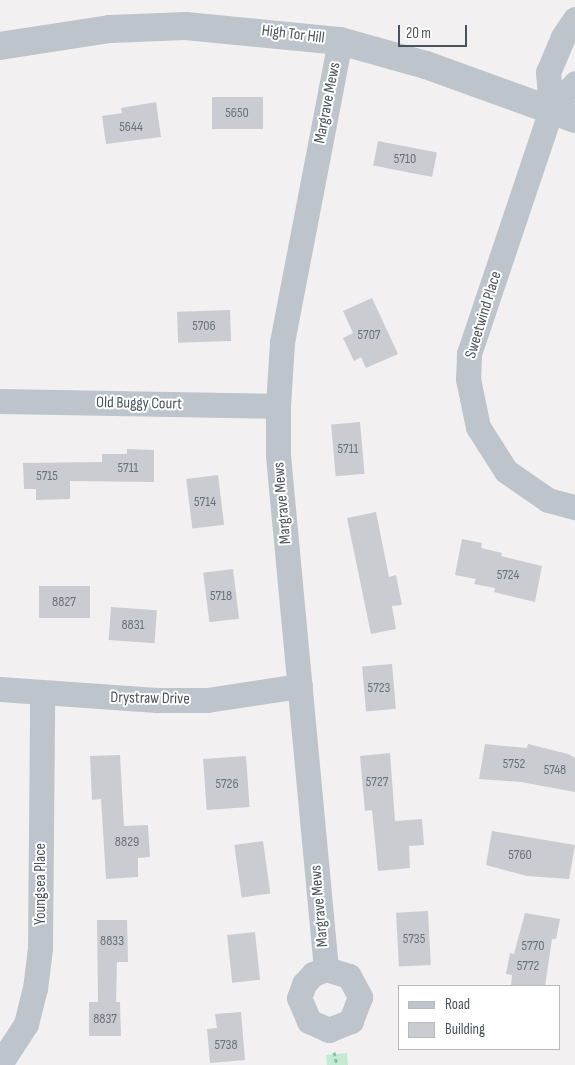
<!DOCTYPE html>
<html>
<head>
<meta charset="utf-8">
<style>
  body { margin:0 }
  #map { position:relative; width:575px; height:1065px; overflow:hidden; background:#f2f0f0; font-family:"Sofia Sans Condensed",sans-serif }
  div>[style] { position:absolute }
  .green>* { inset:0; background:#c4ead3 }
  .building>* { inset:0; background:#cbccd2; transform-origin:0 0 }
  .path>* { height:3px; margin-top:-1.5px; transform-origin:0; background:repeating-linear-gradient(90deg,#80c5a2 0 4px,transparent 0 6.5px) }
  .minor>* { height:25px; margin:-12.5px; padding:0 12.5px; transform-origin:12.5px; border-radius:12.5px; background:#bdc4cb }
  .tertiary>* { height:28px; margin:-14px; padding:0 14px; transform-origin:14px; border-radius:14px; background:#bdc4cb }
  span { translate:-50% -50%; white-space:nowrap; text-align:center; line-height:1.15; -webkit-text-stroke:4px #fff; paint-order:stroke }
  .number-label { font-size:14px; color:#6a7179 }
  .number-label span { -webkit-text-stroke-width:0 }
  .street-label { font-size:16px; color:#4a535b }
  .legend { position:absolute; left:398px; top:985px; width:162px; height:65px; box-sizing:border-box; background:#fff; border:1px solid #b7babd; margin:0; padding:6px 9px; list-style:none; font-size:15px; color:#4a535b }
  .legend li { display:flex; align-items:center; gap:10px; height:25px }
  .legend b { width:25px; border:1px solid #b7babd }
  .scale { position:absolute; left:398px; top:25px; width:69px; height:22px; box-sizing:border-box; border:2px solid #4a535b; border-top:0; padding-left:6px; font-size:15px; line-height:18px; white-space:nowrap; color:#4a535b; -webkit-text-stroke:4px #fff; paint-order:stroke }
</style>
</head>
<body>
<div id="map">
  <div class="green">
    <div style="clip-path:polygon(347px 1053px,348px 1065px,327px 1065px,326px 1055px)"></div>
  </div>
  <div class="building">
    <div style="left:263px;top:97px;width:32px;height:51px;rotate:90deg"></div>
    <div style="clip-path:polygon(156px 102px,161px 137px,106px 144px,102px 116px,122px 113px,121px 108px)"></div>
    <div style="left:378px;top:141px;width:60px;height:25px;rotate:11deg"></div>
    <div style="clip-path:polygon(372px 298px,398px 354px,366px 368px,361px 357px,354px 361px,343px 338px,353px 333px,343px 311px)"></div>
    <div style="left:230px;top:310px;width:31px;height:53px;rotate:88deg"></div>
    <div style="left:360px;top:422px;width:52px;height:29px;rotate:85deg"></div>
    <div style="clip-path:polygon(127px 449px,154px 450px,154px 482px,70px 481px,70px 499px,36px 500px,36px 489px,24px 489px,23px 463px,102px 462px,102px 454px,127px 454px)"></div>
    <div style="left:218px;top:475px;width:50px;height:32px;rotate:83deg"></div>
    <div style="clip-path:polygon(376px 512px,389px 577px,396px 575px,402px 605px,392px 606px,396px 629px,371px 634px,347px 518px)"></div>
    <div style="clip-path:polygon(462px 539px,482px 543px,481px 548px,502px 553px,501px 556px,542px 566px,535px 602px,494px 592px,495px 588px,474px 584px,476px 579px,455px 575px)"></div>
    <div style="left:233px;top:569px;width:50px;height:30px;rotate:83deg"></div>
    <div style="left:39px;top:586px;width:51px;height:32px"></div>
    <div style="left:111px;top:607px;width:46px;height:33px;rotate:4deg"></div>
    <div style="left:392px;top:664px;width:45px;height:30px;rotate:85deg"></div>
    <div style="clip-path:polygon(485px 744px,527px 748px,528px 744px,568px 754px,575px 758px,575px 792px,521px 782px,479px 779px)"></div>
    <div style="clip-path:polygon(390px 753px,395px 821px,422px 819px,424px 845px,409px 846px,410px 868px,378px 871px,372px 810px,365px 811px,360px 756px)"></div>
    <div style="clip-path:polygon(120px 755px,124px 826px,148px 825px,150px 857px,138px 858px,138px 877px,106px 879px,101px 799px,92px 800px,90px 756px)"></div>
    <div style="left:246px;top:756px;width:51px;height:43px;rotate:86deg"></div>
    <div style="clip-path:polygon(492px 831px,575px 845px,569px 879px,527px 876px,486px 865px)"></div>
    <div style="left:263px;top:841px;width:53px;height:29px;rotate:82deg"></div>
    <div style="left:428px;top:911px;width:54px;height:32px;rotate:87deg"></div>
    <div style="clip-path:polygon(525px 913px,560px 919px,556px 939px,552px 939px,545px 986px,511px 986px,512px 975px,506px 974px,510px 953px,514px 954px)"></div>
    <div style="clip-path:polygon(97px 920px,127px 920px,128px 962px,117px 962px,116px 1002px,120px 1002px,121px 1036px,89px 1036px,89px 1002px,98px 1002px)"></div>
    <div style="left:255px;top:932px;width:48px;height:28px;rotate:84deg"></div>
    <div style="clip-path:polygon(241px 1012px,245px 1060px,210px 1063px,207px 1029px,217px 1028px,215px 1014px)"></div>
  </div>
  <div class="path">
    <div style="left:334px;top:1052px;width:13px;rotate:77deg"></div>
  </div>
  <div class="minor">
    <div style="left:575px;top:19px;width:22px;rotate:124deg"></div>
    <div style="left:563px;top:37px;width:38px;rotate:113deg"></div>
    <div style="left:548px;top:72px;width:38px;rotate:85deg"></div>
    <div style="left:551px;top:110px;width:257px;rotate:108.6deg"></div>
    <div style="left:469px;top:354px;width:25px;rotate:92deg"></div>
    <div style="left:468px;top:379px;width:49px;rotate:78.2deg"></div>
    <div style="left:478px;top:427px;width:52px;rotate:57.5deg"></div>
    <div style="left:506px;top:471px;width:51px;rotate:34.6deg"></div>
    <div style="left:548px;top:500px;width:28px;rotate:15deg"></div>
    <div style="left:551px;top:110px;width:36px;rotate:-48deg"></div>
    <div style="left:0;top:401px;width:278px;rotate:1deg"></div>
    <div style="left:0;top:689px;width:157px;rotate:4deg"></div>
    <div style="left:157px;top:700px;width:50px"></div>
    <div style="left:207px;top:700px;width:94px;rotate:-8.6deg"></div>
    <div style="left:326px;top:969px;width:24px;rotate:17deg"></div>
    <div style="left:349px;top:976px;width:24px;rotate:62deg"></div>
    <div style="left:360px;top:997px;width:26px;rotate:111deg"></div>
    <div style="left:351px;top:1021px;width:24px;rotate:158deg"></div>
    <div style="left:329px;top:1030px;width:22px;rotate:-156deg"></div>
    <div style="left:309px;top:1021px;width:25px;rotate:-113deg"></div>
    <div style="left:299px;top:998px;width:15px;rotate:-70deg"></div>
    <div style="left:304px;top:984px;width:13px;rotate:-48deg"></div>
    <div style="left:313px;top:974px;width:14px;rotate:-21deg"></div>
    <div style="left:326px;top:969px;width:516px;rotate:-95.34deg"></div>
    <div style="left:278px;top:455px;width:49px;rotate:-90deg"></div>
    <div style="left:278px;top:406px;width:64px;rotate:-86.4deg"></div>
    <div style="left:282px;top:342px;width:307px;rotate:-79.1deg"></div>
    <div style="left:0;top:1064px;width:48px;rotate:-57deg"></div>
    <div style="left:26px;top:1024px;width:36px;rotate:-76deg"></div>
    <div style="left:35px;top:989px;width:41px;rotate:-83deg"></div>
    <div style="left:40px;top:948px;width:254px;rotate:-89.5deg"></div>
  </div>
  <div class="tertiary">
    <div style="left:0;top:46px;width:111px;rotate:-8.8deg"></div>
    <div style="left:110px;top:29px;width:76px;rotate:-2.3deg"></div>
    <div style="left:186px;top:26px;width:155px;rotate:5.6deg"></div>
    <div style="left:340px;top:41px;width:89px;rotate:15.6deg"></div>
    <div style="left:426px;top:65px;width:158px;rotate:19.9deg"></div>
  </div>
  <div class="number-label">
    <span style="left:237px;top:113px">5650</span>
    <span style="left:131px;top:127px">5644</span>
    <span style="left:405px;top:159px">5710</span>
    <span style="left:204px;top:326px">5706</span>
    <span style="left:369px;top:335px">5707</span>
    <span style="left:348px;top:449px">5711</span>
    <span style="left:128px;top:468px">5711</span>
    <span style="left:47px;top:476px">5715</span>
    <span style="left:205px;top:502px">5714</span>
    <span style="left:508px;top:575px">5724</span>
    <span style="left:221px;top:596px">5718</span>
    <span style="left:64px;top:602px">8827</span>
    <span style="left:133px;top:625px">8831</span>
    <span style="left:379px;top:688px">5723</span>
    <span style="left:514px;top:764px">5752</span>
    <span style="left:555px;top:770px">5748</span>
    <span style="left:377px;top:782px">5727</span>
    <span style="left:227px;top:784px">5726</span>
    <span style="left:127px;top:842px">8829</span>
    <span style="left:520px;top:855px">5760</span>
    <span style="left:414px;top:939px">5735</span>
    <span style="left:112px;top:941px">8833</span>
    <span style="left:533px;top:946px">5770</span>
    <span style="left:528px;top:966px">5772</span>
    <span style="left:105px;top:1019px">8837</span>
    <span style="left:226px;top:1045px">5738</span>
  </div>
  <div class="street-label">
    <span style="left:293px;top:35px;rotate:7deg">High Tor Hill</span>
    <span style="left:328px;top:103px;rotate:-79deg">Margrave Mews</span>
    <span style="left:484px;top:315px;rotate:-73deg">Sweetwind Place</span>
    <span style="left:139px;top:404px;rotate:1deg">Old Buggy Court</span>
    <span style="left:283px;top:503px;rotate:-95deg">Margrave Mews</span>
    <span style="left:150px;top:699px;rotate:1deg">Drystraw Drive</span>
    <span style="left:41px;top:884px;rotate:-90deg">Youngsea Place</span>
    <span style="left:320px;top:906px;rotate:-95deg">Margrave Mews</span>
  </div>
  <ul class="legend">
  <li><b style="height:6px;background:#bdc4cb"></b>Road</li>
  <li><b style="height:14px;background:#cbccd2"></b>Building</li>
  </ul>
  <div class="scale">20 m</div>
</div>
</body>
</html>
